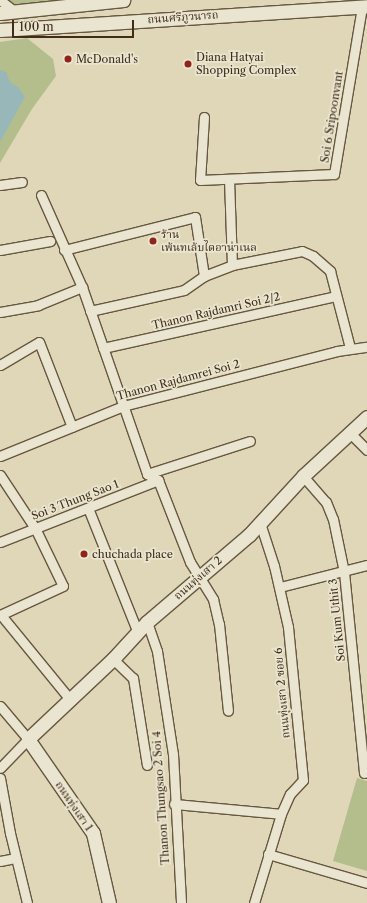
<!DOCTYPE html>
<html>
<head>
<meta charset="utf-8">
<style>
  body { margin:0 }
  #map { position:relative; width:367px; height:903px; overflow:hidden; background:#dfd7b7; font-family:"Libre Caslon Text","Noto Serif Thai",serif }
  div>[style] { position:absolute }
  .green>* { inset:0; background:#b4be8d }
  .water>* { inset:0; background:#97b7b8 }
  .roads { filter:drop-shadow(1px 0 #685740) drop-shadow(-1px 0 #685740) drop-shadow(0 1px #685740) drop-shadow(0 -1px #685740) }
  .street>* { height:9px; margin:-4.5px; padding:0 4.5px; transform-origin:4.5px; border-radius:4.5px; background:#eae5d0 }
  .secondary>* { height:13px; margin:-6.5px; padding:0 6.5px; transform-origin:6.5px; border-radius:6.5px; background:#eae5d0 }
  .dots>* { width:11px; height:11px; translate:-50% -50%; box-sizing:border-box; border:2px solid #eae5d0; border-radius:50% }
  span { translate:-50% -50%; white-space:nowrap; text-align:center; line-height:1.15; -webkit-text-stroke:3.5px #eae5d0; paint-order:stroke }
  .street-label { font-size:11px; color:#402c18 }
  .poi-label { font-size:11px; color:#402c18 }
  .left { translate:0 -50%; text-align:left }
  .scale { position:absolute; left:12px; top:20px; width:122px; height:18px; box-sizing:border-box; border:2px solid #402c18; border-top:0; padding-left:5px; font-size:12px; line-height:14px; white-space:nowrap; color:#402c18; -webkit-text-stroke:3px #eae5d0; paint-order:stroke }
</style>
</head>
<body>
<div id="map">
  <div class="green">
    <div style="clip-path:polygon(4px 0,52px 0,53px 4px,13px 10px)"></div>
    <div style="clip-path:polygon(27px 38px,53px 59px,56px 76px,32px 109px,0 163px,0 42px)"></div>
    <div style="clip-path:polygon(357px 778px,367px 781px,367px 871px,333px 861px)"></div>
  </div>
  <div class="water">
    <div style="clip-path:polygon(0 70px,6px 72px,10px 82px,19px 88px,25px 97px,0 142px)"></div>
  </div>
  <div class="roads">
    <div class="street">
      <div style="left:0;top:0;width:16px;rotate:38deg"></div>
      <div style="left:204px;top:117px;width:63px;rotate:93.6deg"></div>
      <div style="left:200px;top:180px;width:134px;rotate:-2.6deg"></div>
      <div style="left:334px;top:174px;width:170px;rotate:-80.5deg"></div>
      <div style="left:229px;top:179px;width:86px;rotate:88deg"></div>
      <div style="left:0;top:185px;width:22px;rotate:-8deg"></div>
      <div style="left:41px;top:195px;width:101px;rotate:66deg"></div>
      <div style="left:82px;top:287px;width:198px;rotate:70.8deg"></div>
      <div style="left:147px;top:474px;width:13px;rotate:29deg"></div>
      <div style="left:158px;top:480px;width:88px;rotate:68.7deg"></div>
      <div style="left:190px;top:562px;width:44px;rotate:58.1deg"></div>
      <div style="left:213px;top:599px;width:26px;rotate:77deg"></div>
      <div style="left:219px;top:624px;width:87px;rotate:84.1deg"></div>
      <div style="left:0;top:250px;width:51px;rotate:-10.2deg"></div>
      <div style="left:64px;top:250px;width:135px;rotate:-14.1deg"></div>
      <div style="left:195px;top:217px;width:60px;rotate:81.3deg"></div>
      <div style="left:90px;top:311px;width:96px;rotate:-12.6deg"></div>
      <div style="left:184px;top:290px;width:24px;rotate:-35deg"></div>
      <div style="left:204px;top:276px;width:30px;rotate:-21deg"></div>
      <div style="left:232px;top:265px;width:71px;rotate:-11.3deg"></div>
      <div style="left:302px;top:251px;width:12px;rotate:24deg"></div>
      <div style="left:313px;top:256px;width:23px;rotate:41deg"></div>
      <div style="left:330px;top:271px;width:80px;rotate:75.4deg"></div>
      <div style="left:0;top:312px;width:39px;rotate:-10deg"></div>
      <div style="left:38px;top:305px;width:48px;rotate:-22.2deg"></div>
      <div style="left:103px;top:348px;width:238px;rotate:-12.6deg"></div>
      <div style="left:0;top:365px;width:45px;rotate:-30.5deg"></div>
      <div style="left:39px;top:342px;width:91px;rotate:68.8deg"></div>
      <div style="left:350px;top:433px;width:24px;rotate:45deg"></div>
      <div style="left:0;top:456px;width:133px;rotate:-22.1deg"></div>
      <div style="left:123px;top:406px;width:221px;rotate:-14.4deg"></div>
      <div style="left:337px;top:351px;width:30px;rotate:-8deg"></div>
      <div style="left:147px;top:474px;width:108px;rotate:-17.8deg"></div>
      <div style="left:0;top:475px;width:64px;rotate:56.6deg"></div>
      <div style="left:35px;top:528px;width:64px;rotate:64.2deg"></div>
      <div style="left:63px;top:586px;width:69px;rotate:155.3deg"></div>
      <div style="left:303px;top:476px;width:35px;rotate:49deg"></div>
      <div style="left:326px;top:502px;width:18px;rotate:68deg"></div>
      <div style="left:333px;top:519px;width:54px;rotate:78.3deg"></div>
      <div style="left:344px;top:572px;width:202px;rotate:84.3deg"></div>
      <div style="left:88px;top:508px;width:135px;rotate:68.2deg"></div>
      <div style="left:0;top:542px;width:170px;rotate:-21.4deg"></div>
      <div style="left:280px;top:587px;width:90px;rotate:-14.2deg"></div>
      <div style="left:1px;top:615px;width:107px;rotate:50.7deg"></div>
      <div style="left:147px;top:622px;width:31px;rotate:71deg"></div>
      <div style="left:157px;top:651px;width:104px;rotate:81.2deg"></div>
      <div style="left:173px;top:754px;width:149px;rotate:86.9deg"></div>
      <div style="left:113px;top:659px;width:28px;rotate:44deg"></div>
      <div style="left:133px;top:678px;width:88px;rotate:80.9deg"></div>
      <div style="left:0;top:706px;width:43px;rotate:49.7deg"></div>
      <div style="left:28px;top:739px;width:40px;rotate:134deg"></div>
      <div style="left:0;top:778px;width:56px;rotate:79.7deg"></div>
      <div style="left:10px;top:833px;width:72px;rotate:76.3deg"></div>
      <div style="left:174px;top:804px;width:107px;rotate:5.3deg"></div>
      <div style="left:268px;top:854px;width:103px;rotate:16.3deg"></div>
      <div style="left:0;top:861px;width:15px;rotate:-11deg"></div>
      <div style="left:254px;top:903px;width:93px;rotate:-73.1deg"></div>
      <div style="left:281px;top:814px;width:22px;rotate:-66deg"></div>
      <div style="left:290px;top:794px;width:19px;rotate:-47deg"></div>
      <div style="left:303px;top:780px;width:154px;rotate:-95.6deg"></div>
      <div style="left:288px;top:627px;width:63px;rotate:-102.9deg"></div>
      <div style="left:274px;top:566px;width:45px;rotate:-108deg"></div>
    </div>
    <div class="secondary">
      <div style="left:0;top:13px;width:124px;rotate:-6deg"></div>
      <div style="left:0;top:30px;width:368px;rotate:-3.7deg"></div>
      <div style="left:109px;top:903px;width:72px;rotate:-102.9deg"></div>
      <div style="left:93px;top:833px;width:114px;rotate:-124.7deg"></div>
      <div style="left:28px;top:739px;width:117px;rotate:-43.3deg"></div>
      <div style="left:113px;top:659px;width:50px;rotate:-47.4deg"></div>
      <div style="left:147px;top:622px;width:134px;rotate:-40.5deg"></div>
      <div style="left:249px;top:535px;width:80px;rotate:-47.5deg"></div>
      <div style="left:303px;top:476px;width:87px;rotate:-42.7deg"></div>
    </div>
  </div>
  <div class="dots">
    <div style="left:68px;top:59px;background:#8f2418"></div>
    <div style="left:188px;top:64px;background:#8f2418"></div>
    <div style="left:153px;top:241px;background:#8f2418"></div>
    <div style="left:84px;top:554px;background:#8f2418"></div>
  </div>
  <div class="street-label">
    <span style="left:183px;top:17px;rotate:-4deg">ถนนศรีภูวนารถ</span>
    <span style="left:332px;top:117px;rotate:-81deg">Soi 6 Sripoonvant</span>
    <span style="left:216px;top:311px;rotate:-13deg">Thanon Rajdamri Soi 2/2</span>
    <span style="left:178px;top:380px;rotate:-15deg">Thanon Rajdamrei Soi 2</span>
    <span style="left:75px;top:500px;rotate:-21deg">Soi 3 Thung Sao 1</span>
    <span style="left:198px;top:578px;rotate:-41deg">ถนนทุ่งเสา 2</span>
    <span style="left:337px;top:620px;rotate:-96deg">Soi Kum Uthit 3</span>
    <span style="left:282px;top:693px;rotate:-95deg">ถนนทุ่งเสา 2 ซอย 6</span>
    <span style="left:161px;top:798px;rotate:-94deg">Thanon Thungsao 2 Soi 4</span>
    <span style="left:74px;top:806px;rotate:56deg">ถนนทุ่งเสา 1</span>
  </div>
  <div class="poi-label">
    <span class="left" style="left:196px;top:64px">Diana Hatyai<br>Shopping Complex</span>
    <span class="left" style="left:76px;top:59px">McDonald's</span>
    <span class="left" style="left:161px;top:241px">ร้าน<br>เพ้นทเล้บไดอาน่าเนล</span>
    <span class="left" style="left:92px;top:554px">chuchada place</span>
  </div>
  <div class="scale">100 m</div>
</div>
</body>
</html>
